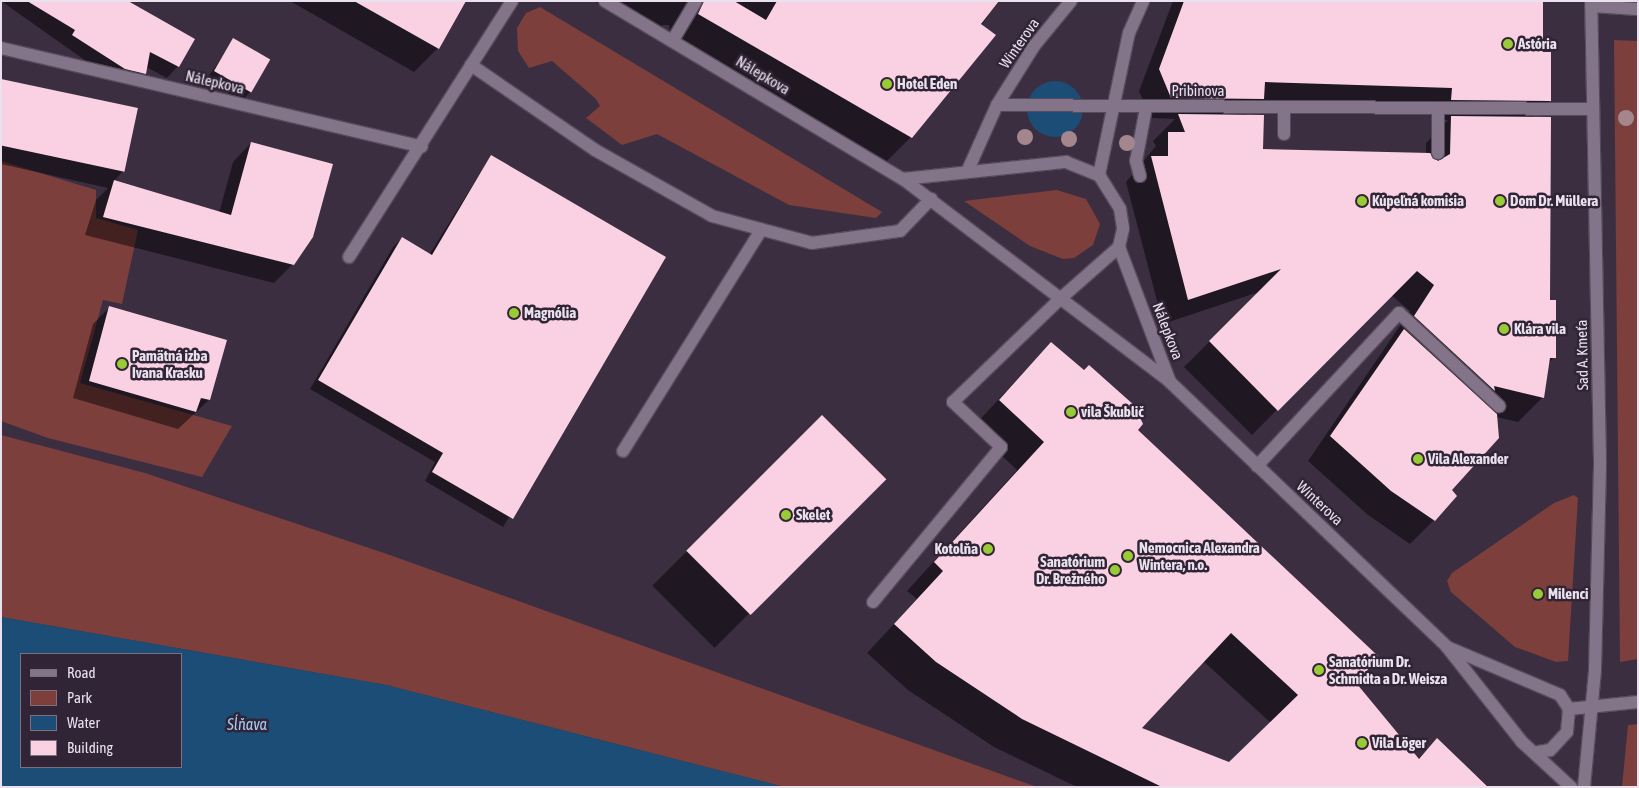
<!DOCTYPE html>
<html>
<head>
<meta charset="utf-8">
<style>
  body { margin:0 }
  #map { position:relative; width:1639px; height:788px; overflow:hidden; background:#3b2e41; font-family:"Asap Condensed",sans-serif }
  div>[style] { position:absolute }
  .green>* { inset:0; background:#7c3f3c }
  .water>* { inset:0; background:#1b4d76 }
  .round { border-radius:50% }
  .shadow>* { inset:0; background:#0007; transform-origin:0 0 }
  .building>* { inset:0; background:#fad1e3; transform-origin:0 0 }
  .roads { filter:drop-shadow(1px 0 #564b5a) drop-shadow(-1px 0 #564b5a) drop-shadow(0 1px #564b5a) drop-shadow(0 -1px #564b5a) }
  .lane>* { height:12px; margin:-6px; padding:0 6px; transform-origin:6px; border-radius:6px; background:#83748a }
  .street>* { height:12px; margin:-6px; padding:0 6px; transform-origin:6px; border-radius:6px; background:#83748a }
  .trees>* { width:16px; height:16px; margin:-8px; border-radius:50%; background:#a4878d }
  .dots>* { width:14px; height:14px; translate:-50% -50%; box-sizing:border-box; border:2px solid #312436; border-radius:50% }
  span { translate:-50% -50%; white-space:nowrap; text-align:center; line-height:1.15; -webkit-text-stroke:5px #312436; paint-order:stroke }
  .street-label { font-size:15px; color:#e9e1ed }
  .poi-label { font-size:15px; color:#e9e1ed; font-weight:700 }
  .left { translate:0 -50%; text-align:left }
  .right { translate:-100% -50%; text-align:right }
  .water-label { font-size:16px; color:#a4cef4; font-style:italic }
  .frame { position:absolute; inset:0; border:2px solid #e9e1ed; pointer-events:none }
  .legend { position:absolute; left:20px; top:653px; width:162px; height:115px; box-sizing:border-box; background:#312436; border:1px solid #7b707f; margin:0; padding:6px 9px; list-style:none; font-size:15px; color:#e9e1ed }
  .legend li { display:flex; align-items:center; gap:10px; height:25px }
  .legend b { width:25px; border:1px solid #7b707f }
</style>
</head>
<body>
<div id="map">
  <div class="green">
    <div style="clip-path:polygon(540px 7px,882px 212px,876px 218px,789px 205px,657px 134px,622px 145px,586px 118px,600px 106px,596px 99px,552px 61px,529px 68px,518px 51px,517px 28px,526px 13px)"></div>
    <div style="clip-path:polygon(1614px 40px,1638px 41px,1638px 659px,1620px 662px)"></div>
    <div style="clip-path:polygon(1px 161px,96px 190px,96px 218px,138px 230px,122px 304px,103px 300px,80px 383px,232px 426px,202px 477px,48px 438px,1px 421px)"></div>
    <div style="clip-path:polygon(1057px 190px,1086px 199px,1100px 224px,1093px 245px,1074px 258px,1063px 259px,1030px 246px,964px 201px)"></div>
    <div style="clip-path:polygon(1px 435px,145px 473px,387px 554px,1037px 787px,784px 787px,386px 685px,1px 617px)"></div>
    <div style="clip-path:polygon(1574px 495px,1578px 498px,1568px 661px,1556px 662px,1515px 647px,1451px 592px,1447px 581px,1452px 573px,1554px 503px)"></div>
    <div style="clip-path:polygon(1638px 724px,1638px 787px,1622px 787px,1628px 725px)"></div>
  </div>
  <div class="water">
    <div class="round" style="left:1027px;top:81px;width:56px;height:56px"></div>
    <div style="clip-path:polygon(evenodd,1px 617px,386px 685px,784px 787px,1px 787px,1px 617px,21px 654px,181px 654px,181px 767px,21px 767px,21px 654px)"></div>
  </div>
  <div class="shadow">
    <div style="clip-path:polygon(1px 1px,123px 1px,178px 66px,167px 78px,146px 67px,133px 85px,113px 80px)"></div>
    <div style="clip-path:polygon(290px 1px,464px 1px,438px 48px,414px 72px)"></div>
    <div style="clip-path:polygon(594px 1px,997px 1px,911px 137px,880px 168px,671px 48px,669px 25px,663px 25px,652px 35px)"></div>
    <div style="clip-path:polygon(evenodd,1173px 1px,1541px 1px,1541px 53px,1550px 100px,1532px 118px,1554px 357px,1548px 364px,1543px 397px,1518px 422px,1496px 417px,1434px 520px,1410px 544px,1368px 515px,1308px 461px,1410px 311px,1391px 295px,1252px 435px,1184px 367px,1259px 292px,1163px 324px,1126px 182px,1156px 146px,1153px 141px,1175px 119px,1150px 118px,1139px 91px,1173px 1px,1258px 103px,1431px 108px,1431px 120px,1448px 120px,1426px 143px,1426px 155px,1261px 150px,1245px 116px,1258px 103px)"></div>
    <div style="clip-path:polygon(234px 40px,250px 92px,242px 101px,206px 80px)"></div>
    <div style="clip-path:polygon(1px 80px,124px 170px,114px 181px,219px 213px,233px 162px,251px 143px,293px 264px,274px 283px,85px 235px,96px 200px,108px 188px,1px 164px)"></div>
    <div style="clip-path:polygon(491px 156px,664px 258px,503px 527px,425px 481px,435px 462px,310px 389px,393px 247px,402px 238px,429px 255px)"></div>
    <div style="clip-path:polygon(110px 307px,226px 341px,209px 400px,178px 429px,73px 398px,93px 324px)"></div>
    <div style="clip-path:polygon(evenodd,1051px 343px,1137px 430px,1418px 759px,1437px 740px,1489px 787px,1077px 787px,994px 747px,908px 690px,867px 653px,917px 599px,907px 591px,1017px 470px,972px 428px,1051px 343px,1203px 661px,1271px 723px,1229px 764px,1140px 728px,1203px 661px)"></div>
    <div style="left:822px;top:416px;width:88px;height:240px;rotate:45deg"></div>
  </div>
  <div class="building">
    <div style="clip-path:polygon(27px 1px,128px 1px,195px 39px,179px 67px,150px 52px,146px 74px,125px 69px,72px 35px,75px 30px)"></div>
    <div style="clip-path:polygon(354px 1px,466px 1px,439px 49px)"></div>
    <div style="clip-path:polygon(704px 1px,734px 1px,766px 20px,777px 1px,999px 1px,981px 24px,996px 35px,912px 138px,698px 14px)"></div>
    <div style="clip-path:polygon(1184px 1px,1543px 1px,1543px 52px,1551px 52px,1551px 101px,1451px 100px,1452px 88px,1265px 82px,1264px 99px,1171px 98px,1159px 69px)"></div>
    <div style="left:233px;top:38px;width:43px;height:38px;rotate:30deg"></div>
    <div style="left:1px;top:79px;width:140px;height:65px;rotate:12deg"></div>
    <div style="clip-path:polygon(1178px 114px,1264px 115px,1263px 149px,1430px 153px,1438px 161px,1450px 154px,1451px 116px,1551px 117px,1550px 300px,1556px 300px,1556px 358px,1550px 358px,1544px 398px,1494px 386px,1495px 391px,1414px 316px,1434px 285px,1417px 271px,1278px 411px,1209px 341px,1281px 269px,1188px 300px,1151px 156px,1168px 156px,1168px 132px,1185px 132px)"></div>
    <div style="clip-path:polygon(251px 142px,333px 164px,313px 237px,294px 265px,103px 217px,114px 180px,231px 215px)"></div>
    <div style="clip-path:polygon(491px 155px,666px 257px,513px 519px,432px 472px,443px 453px,318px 380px,402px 237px,432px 255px)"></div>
    <div style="clip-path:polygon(109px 306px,227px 340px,210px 400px,201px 398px,196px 412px,89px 381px)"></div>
    <div style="clip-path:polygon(1404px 329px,1497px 414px,1499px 438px,1452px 490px,1457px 496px,1435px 521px,1391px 491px,1330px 436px)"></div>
    <div style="clip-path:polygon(evenodd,1051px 342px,1084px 370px,1089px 365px,1135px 406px,1143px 424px,1138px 430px,1378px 656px,1357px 684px,1419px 759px,1437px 738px,1488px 787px,1162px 787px,1022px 719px,936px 662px,894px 624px,943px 571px,934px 562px,1044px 442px,999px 400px,1051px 342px,1231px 633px,1298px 695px,1229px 762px,1142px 728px,1231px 633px)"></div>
    <div style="left:822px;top:415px;width:91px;height:192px;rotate:45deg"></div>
  </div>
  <div class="roads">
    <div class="lane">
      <div style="left:673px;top:40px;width:45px;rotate:-59.5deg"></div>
      <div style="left:471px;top:65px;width:150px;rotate:34.4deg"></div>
      <div style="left:595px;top:150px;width:134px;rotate:29.4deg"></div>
      <div style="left:712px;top:216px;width:104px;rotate:15.1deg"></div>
      <div style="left:812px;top:243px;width:89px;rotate:-7.8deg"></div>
      <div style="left:900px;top:231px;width:45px;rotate:-45.9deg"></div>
      <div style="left:623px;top:451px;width:261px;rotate:-58deg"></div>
      <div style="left:1257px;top:466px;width:209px;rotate:-47.1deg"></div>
      <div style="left:1399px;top:313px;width:137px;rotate:42.9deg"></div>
      <div style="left:873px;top:602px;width:201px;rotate:-50.4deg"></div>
      <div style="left:1001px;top:447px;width:66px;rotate:-136.8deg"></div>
      <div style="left:953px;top:402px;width:151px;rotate:-43.9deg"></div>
    </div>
    <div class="street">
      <div style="left:605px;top:1px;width:347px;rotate:30.9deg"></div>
      <div style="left:903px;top:179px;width:335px;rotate:37.2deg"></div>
      <div style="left:1170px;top:382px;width:383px;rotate:43.7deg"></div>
      <div style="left:1447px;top:647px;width:121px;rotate:51.7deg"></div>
      <div style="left:1522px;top:742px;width:67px;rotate:42.6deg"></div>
      <div style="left:1591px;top:6px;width:47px;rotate:3.7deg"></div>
      <div style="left:1px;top:48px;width:432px;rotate:13.2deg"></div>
      <div style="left:997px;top:105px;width:596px;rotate:0.38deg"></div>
      <div style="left:1438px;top:108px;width:45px;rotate:90deg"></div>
      <div style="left:1284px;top:134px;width:26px;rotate:-90deg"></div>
      <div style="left:967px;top:172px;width:73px;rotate:-65.9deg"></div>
      <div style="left:997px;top:105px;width:70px;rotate:-57.9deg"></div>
      <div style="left:1034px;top:46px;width:58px;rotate:-50.6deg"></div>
      <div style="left:1099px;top:175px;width:145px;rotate:-78.1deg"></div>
      <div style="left:1129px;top:33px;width:35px;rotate:-66deg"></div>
      <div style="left:1140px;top:176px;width:16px;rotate:-105deg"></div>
      <div style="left:1136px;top:161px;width:54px;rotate:-79.3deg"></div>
      <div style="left:903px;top:179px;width:164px;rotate:-6deg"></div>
      <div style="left:1066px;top:162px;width:35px;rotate:22deg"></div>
      <div style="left:1099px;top:175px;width:40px;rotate:58deg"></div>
      <div style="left:1120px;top:209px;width:20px;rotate:81deg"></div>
      <div style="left:1123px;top:229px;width:18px;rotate:103deg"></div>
      <div style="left:1119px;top:247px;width:76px;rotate:138.7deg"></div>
      <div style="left:1119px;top:247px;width:144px;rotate:69.3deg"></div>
      <div style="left:349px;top:257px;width:303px;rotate:-57.5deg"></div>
      <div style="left:1447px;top:647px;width:123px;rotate:23deg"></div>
      <div style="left:1560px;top:695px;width:17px;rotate:57deg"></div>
      <div style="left:1569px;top:709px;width:23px;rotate:95deg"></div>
      <div style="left:1567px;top:732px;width:25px;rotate:133deg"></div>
      <div style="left:1550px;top:750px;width:12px;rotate:171deg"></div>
      <div style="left:1569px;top:709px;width:69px;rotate:-5.8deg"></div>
      <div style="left:1584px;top:787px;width:118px;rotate:-84.6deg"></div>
      <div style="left:1595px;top:670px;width:209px;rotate:-88.6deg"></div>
      <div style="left:1600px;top:461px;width:460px;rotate:-91.1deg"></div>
    </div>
  </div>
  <div class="trees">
    <div style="left:1626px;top:118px"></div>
    <div style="left:1025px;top:137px"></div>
    <div style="left:1069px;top:139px"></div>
    <div style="left:1127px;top:143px"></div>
  </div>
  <div class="dots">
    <div style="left:1508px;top:44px;background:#99cb36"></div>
    <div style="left:887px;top:84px;background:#99cb36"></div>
    <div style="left:1362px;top:201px;background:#99cb36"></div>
    <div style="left:1500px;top:201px;background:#99cb36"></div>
    <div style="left:514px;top:313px;background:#99cb36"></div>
    <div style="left:1504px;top:329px;background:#99cb36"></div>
    <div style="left:122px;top:364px;background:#99cb36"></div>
    <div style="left:1071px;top:412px;background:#99cb36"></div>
    <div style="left:1418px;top:459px;background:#99cb36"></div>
    <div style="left:786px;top:515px;background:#99cb36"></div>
    <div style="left:988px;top:549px;background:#99cb36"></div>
    <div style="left:1128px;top:556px;background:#99cb36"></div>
    <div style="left:1115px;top:570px;background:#99cb36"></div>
    <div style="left:1538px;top:594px;background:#99cb36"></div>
    <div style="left:1319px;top:670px;background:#99cb36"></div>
    <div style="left:1362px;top:743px;background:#99cb36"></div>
  </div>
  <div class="street-label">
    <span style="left:1019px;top:43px;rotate:-55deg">Winterova</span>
    <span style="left:763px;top:75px;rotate:31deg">Nálepkova</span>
    <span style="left:215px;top:82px;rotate:13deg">Nálepkova</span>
    <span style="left:1198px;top:91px">Pribinova</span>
    <span style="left:1168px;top:331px;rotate:69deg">Nálepkova</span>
    <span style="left:1582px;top:355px;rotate:-91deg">Sad A. Kmeťa</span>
    <span style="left:1320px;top:503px;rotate:43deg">Winterova</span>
  </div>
  <div class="poi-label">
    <span class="left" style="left:1518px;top:44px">Astória</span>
    <span class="left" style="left:897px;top:84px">Hotel Eden</span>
    <span class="left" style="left:1372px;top:201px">Kúpeľná komisia</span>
    <span class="left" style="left:1510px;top:201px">Dom Dr. Müllera</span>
    <span class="left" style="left:524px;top:313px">Magnólia</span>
    <span class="left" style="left:1514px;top:329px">Klára vila</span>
    <span class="left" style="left:132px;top:364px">Pamätná izba<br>Ivana Krasku</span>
    <span class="left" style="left:1081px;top:412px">vila Škublič</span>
    <span class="left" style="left:1428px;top:459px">Vila Alexander</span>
    <span class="left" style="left:796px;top:515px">Skelet</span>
    <span class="left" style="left:1139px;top:556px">Nemocnica Alexandra<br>Wintera, n.o.</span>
    <span class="right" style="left:978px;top:549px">Kotolňa</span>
    <span class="right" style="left:1105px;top:570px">Sanatórium<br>Dr. Brežného</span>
    <span class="left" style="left:1548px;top:594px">Milenci</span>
    <span class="left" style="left:1329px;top:670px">Sanatórium Dr.<br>Schmidta a Dr. Weisza</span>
    <span class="left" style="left:1372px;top:743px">Vila Löger</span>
  </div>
  <div class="water-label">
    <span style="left:247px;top:724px">Sĺňava</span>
  </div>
  <div class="frame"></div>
  <ul class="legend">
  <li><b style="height:6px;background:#83748a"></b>Road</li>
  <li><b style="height:14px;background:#7c3f3c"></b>Park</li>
  <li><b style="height:14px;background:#1b4d76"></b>Water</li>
  <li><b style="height:14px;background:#fad1e3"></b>Building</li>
  </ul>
</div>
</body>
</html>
